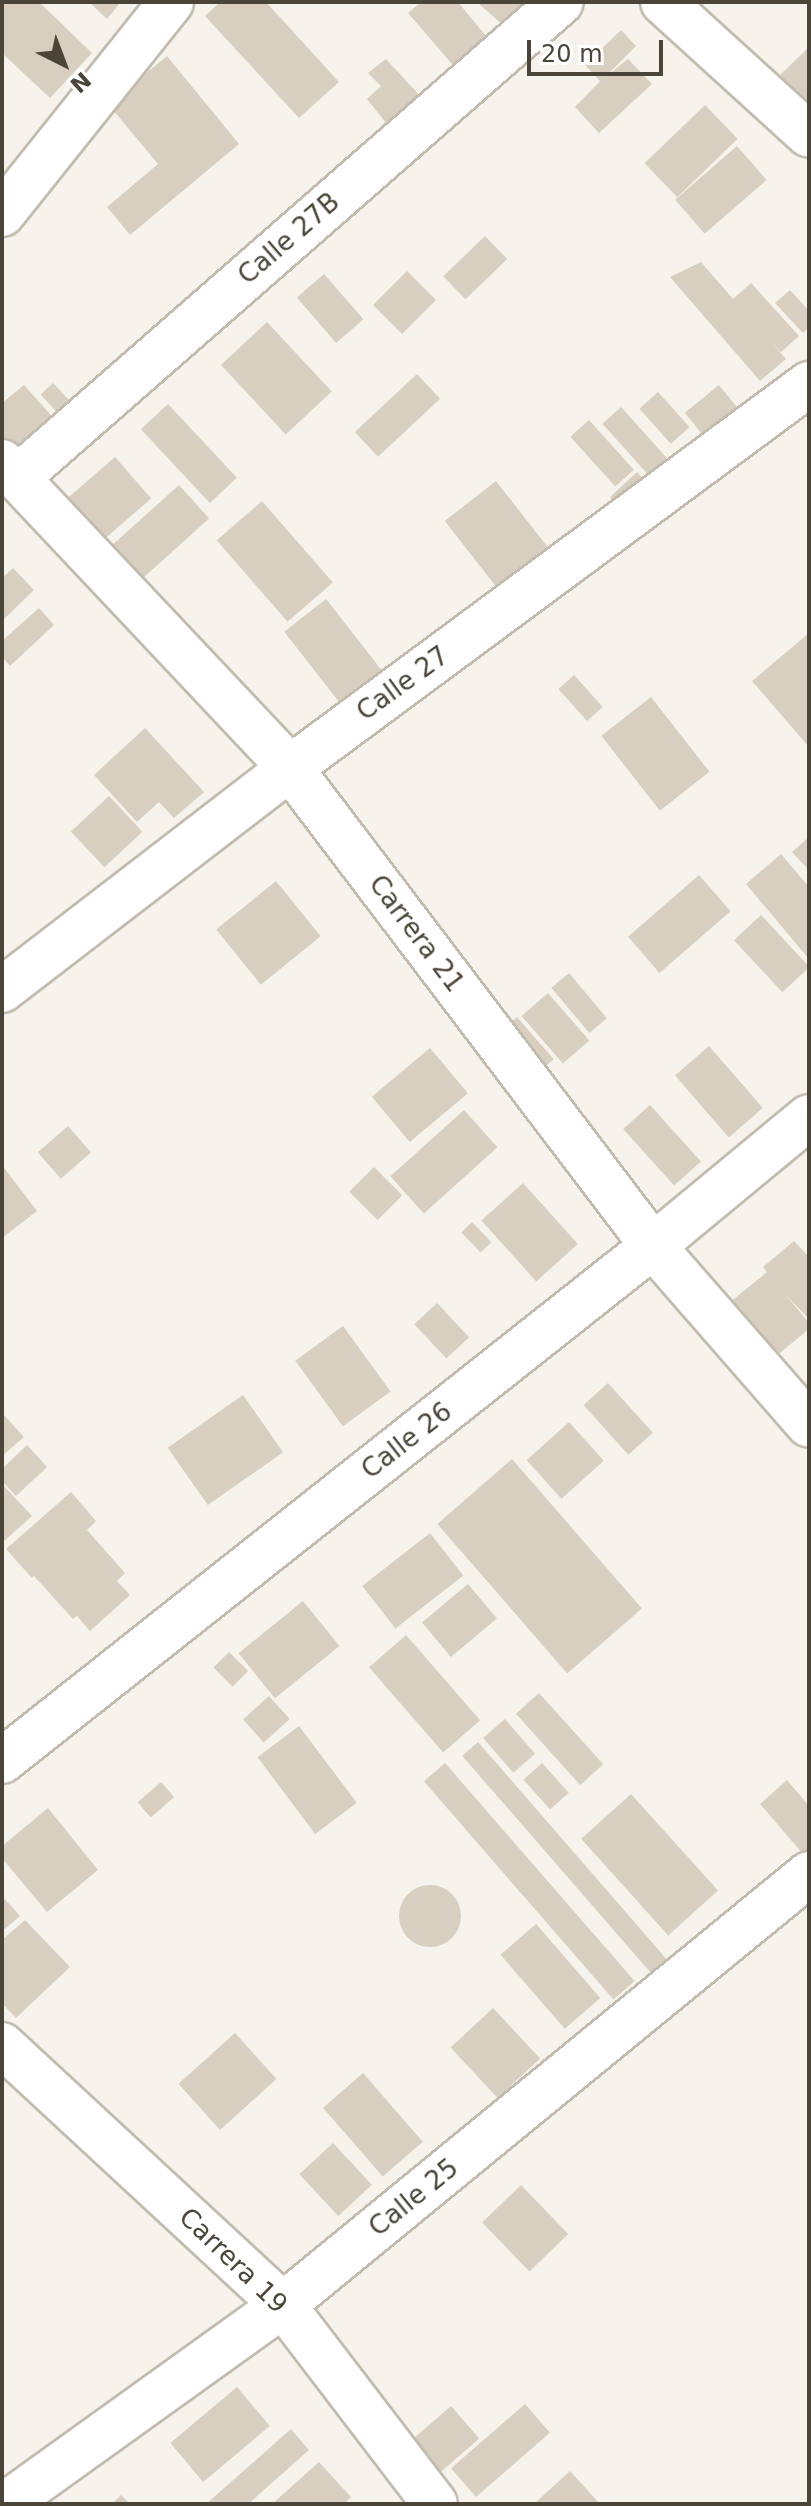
<!DOCTYPE html>
<html>
<head>
<meta charset="utf-8">
<style>
  body { margin:0 }
  #map { position:relative; width:811px; height:2506px; overflow:hidden; background:#f6f3ec; font-family:"DejaVu Sans",sans-serif }
  div>[style] { position:absolute }
  .building>* { inset:0; background:#d8cfc1; transform-origin:0 0 }
  .round { border-radius:50% }
  .roads { filter:drop-shadow(2px 0 #c2bbae) drop-shadow(-2px 0 #c2bbae) drop-shadow(0 2px #c2bbae) drop-shadow(0 -2px #c2bbae) }
  .minor>* { height:44px; margin:-22px; padding:0 22px; transform-origin:22px; border-radius:22px; background:#fff }
  span { translate:-50% -50%; white-space:nowrap; text-align:center; line-height:1.15; -webkit-text-stroke:7px #fff; paint-order:stroke }
  .street-label { font-size:26px; color:#4b4439 }
  .frame { position:absolute; inset:0; border:4px solid #4b4439; pointer-events:none }
  .north { position:absolute; left:24px; top:24px; width:80px; height:80px; -webkit-text-stroke:6px #fff; paint-order:stroke; rotate:138deg; font-size:22px; font-weight:700; line-height:32px; text-align:center; color:#4b4439 }
  .north::after { content:''; display:block; margin:auto; width:28px; height:36px; background:#4b4439; clip-path:polygon(50% 0,100% 100%,50% 72%,0 100%) }
  .scale { position:absolute; left:527px; top:40px; width:136px; height:36px; box-sizing:border-box; border:4px solid #4b4439; border-top:0; padding-left:10px; font-size:24px; line-height:28px; white-space:nowrap; color:#4b4439; -webkit-text-stroke:6px #fff; paint-order:stroke }
</style>
</head>
<body>
<div id="map">
  <div class="building">
    <div style="clip-path:polygon(2px 2px,39px 2px,92px 53px,50px 98px,2px 53px)"></div>
    <div style="clip-path:polygon(89px 2px,121px 2px,107px 19px)"></div>
    <div style="clip-path:polygon(220px 2px,266px 2px,339px 82px,299px 118px,205px 16px)"></div>
    <div style="clip-path:polygon(421px 2px,458px 2px,491px 42px,457px 70px,408px 13px)"></div>
    <div style="clip-path:polygon(477px 2px,534px 2px,505px 27px)"></div>
    <div style="clip-path:polygon(621px 30px,636px 46px,604px 78px,628px 59px,652px 84px,599px 133px,575px 107px,600px 81px,585px 65px)"></div>
    <div style="clip-path:polygon(809px 47px,809px 119px,770px 85px)"></div>
    <div style="clip-path:polygon(167px 56px,239px 144px,130px 235px,107px 207px,158px 164px,108px 104px)"></div>
    <div style="clip-path:polygon(386px 59px,422px 98px,390px 128px,367px 99px,381px 86px,368px 73px)"></div>
    <div style="left:705px;top:105px;width:47px;height:84px;rotate:46deg"></div>
    <div style="left:737px;top:146px;width:45px;height:82px;rotate:49deg"></div>
    <div style="left:485px;top:236px;width:32px;height:58px;rotate:46deg"></div>
    <div style="clip-path:polygon(701px 262px,733px 299px,751px 283px,799px 336px,781px 352px,772px 343px,786px 359px,760px 381px,670px 277px)"></div>
    <div style="left:407px;top:271px;width:41px;height:48px;rotate:45deg"></div>
    <div style="left:324px;top:274px;width:60px;height:36px;rotate:49deg"></div>
    <div style="clip-path:polygon(790px 290px,809px 311px,809px 327px,803px 333px,775px 303px)"></div>
    <div style="left:267px;top:322px;width:95px;height:63px;rotate:47deg"></div>
    <div style="left:417px;top:374px;width:34px;height:85px;rotate:47deg"></div>
    <div style="left:53px;top:383px;width:23px;height:17px;rotate:47deg"></div>
    <div style="clip-path:polygon(24px 385px,57px 422px,13px 461px,2px 448px,2px 403px)"></div>
    <div style="left:719px;top:385px;width:41px;height:44px;rotate:51deg"></div>
    <div style="left:658px;top:392px;width:47px;height:25px;rotate:48deg"></div>
    <div style="left:168px;top:404px;width:101px;height:37px;rotate:47deg"></div>
    <div style="left:621px;top:407px;width:81px;height:25px;rotate:48deg"></div>
    <div style="left:589px;top:420px;width:67px;height:25px;rotate:48deg"></div>
    <div style="left:115px;top:457px;width:55px;height:76px;rotate:49deg"></div>
    <div style="left:637px;top:472px;width:21px;height:37px;rotate:47deg"></div>
    <div style="left:496px;top:481px;width:94px;height:65px;rotate:52deg"></div>
    <div style="left:179px;top:485px;width:45px;height:105px;rotate:48deg"></div>
    <div style="left:262px;top:501px;width:108px;height:60px;rotate:49deg"></div>
    <div style="clip-path:polygon(13px 568px,34px 590px,2px 621px,2px 578px)"></div>
    <div style="left:326px;top:599px;width:94px;height:53px;rotate:52deg"></div>
    <div style="clip-path:polygon(39px 608px,54px 625px,10px 666px,2px 657px,2px 641px)"></div>
    <div style="clip-path:polygon(809px 633px,809px 747px,752px 681px)"></div>
    <div style="left:574px;top:675px;width:43px;height:21px;rotate:48deg"></div>
    <div style="left:651px;top:697px;width:95px;height:63px;rotate:52deg"></div>
    <div style="clip-path:polygon(145px 728px,204px 792px,174px 818px,159px 802px,137px 822px,94px 775px)"></div>
    <div style="left:109px;top:796px;width:49px;height:52px;rotate:47deg"></div>
    <div style="clip-path:polygon(809px 837px,809px 870px,792px 852px)"></div>
    <div style="clip-path:polygon(781px 854px,809px 887px,809px 959px,746px 884px)"></div>
    <div style="left:699px;top:875px;width:48px;height:94px;rotate:49deg"></div>
    <div style="left:276px;top:881px;width:71px;height:77px;rotate:51deg"></div>
    <div style="left:761px;top:915px;width:71px;height:37px;rotate:47deg"></div>
    <div style="left:569px;top:973px;width:59px;height:23px;rotate:50deg"></div>
    <div style="left:548px;top:993px;width:63px;height:35px;rotate:49deg"></div>
    <div style="left:517px;top:1017px;width:56px;height:27px;rotate:49deg"></div>
    <div style="left:709px;top:1046px;width:82px;height:45px;rotate:49deg"></div>
    <div style="left:430px;top:1048px;width:59px;height:76px;rotate:50deg"></div>
    <div style="left:650px;top:1105px;width:76px;height:36px;rotate:48deg"></div>
    <div style="left:464px;top:1110px;width:50px;height:99px;rotate:48deg"></div>
    <div style="left:68px;top:1126px;width:35px;height:40px;rotate:49deg"></div>
    <div style="clip-path:polygon(2px 1165px,37px 1211px,2px 1238px)"></div>
    <div style="left:374px;top:1167px;width:40px;height:35px;rotate:45deg"></div>
    <div style="left:523px;top:1183px;width:82px;height:56px;rotate:48deg"></div>
    <div style="left:472px;top:1222px;width:28px;height:15px;rotate:46deg"></div>
    <div style="clip-path:polygon(794px 1241px,809px 1257px,809px 1319px,785px 1294px,809px 1323px,809px 1329px,769px 1362px,724px 1307px,767px 1272px,763px 1267px)"></div>
    <div style="left:437px;top:1303px;width:47px;height:31px;rotate:47deg"></div>
    <div style="left:343px;top:1326px;width:81px;height:59px;rotate:54deg"></div>
    <div style="left:608px;top:1383px;width:67px;height:33px;rotate:48deg"></div>
    <div style="left:243px;top:1395px;width:70px;height:92px;rotate:55deg"></div>
    <div style="clip-path:polygon(2px 1413px,24px 1437px,2px 1456px)"></div>
    <div style="left:569px;top:1422px;width:52px;height:57px;rotate:48deg"></div>
    <div style="clip-path:polygon(27px 1445px,47px 1467px,16px 1496px,2px 1481px,2px 1469px)"></div>
    <div style="left:512px;top:1459px;width:198px;height:99px;rotate:49deg"></div>
    <div style="clip-path:polygon(2px 1484px,32px 1516px,2px 1543px)"></div>
    <div style="clip-path:polygon(71px 1492px,96px 1521px,87px 1530px,125px 1573px,117px 1581px,130px 1595px,90px 1631px,77px 1616px,73px 1619px,34px 1576px,32px 1578px,6px 1549px)"></div>
    <div style="left:430px;top:1533px;width:54px;height:86px;rotate:52deg"></div>
    <div style="left:468px;top:1584px;width:45px;height:60px;rotate:50deg"></div>
    <div style="left:303px;top:1601px;width:58px;height:83px;rotate:51deg"></div>
    <div style="left:406px;top:1635px;width:113px;height:49px;rotate:49deg"></div>
    <div style="left:229px;top:1652px;width:27px;height:22px;rotate:45deg"></div>
    <div style="left:539px;top:1693px;width:96px;height:31px;rotate:48deg"></div>
    <div style="left:269px;top:1696px;width:31px;height:35px;rotate:48deg"></div>
    <div style="left:505px;top:1719px;width:46px;height:29px;rotate:49deg"></div>
    <div style="left:299px;top:1726px;width:96px;height:52px;rotate:53deg"></div>
    <div style="left:478px;top:1742px;width:293px;height:21px;rotate:49deg"></div>
    <div style="left:445px;top:1763px;width:289px;height:28px;rotate:49deg"></div>
    <div style="left:542px;top:1763px;width:40px;height:25px;rotate:48deg"></div>
    <div style="clip-path:polygon(787px 1780px,809px 1806px,809px 1849px,803px 1854px,760px 1804px)"></div>
    <div style="left:161px;top:1782px;width:20px;height:31px;rotate:49deg"></div>
    <div style="left:631px;top:1794px;width:130px;height:67px;rotate:48deg"></div>
    <div style="clip-path:polygon(48px 1808px,98px 1870px,47px 1912px,2px 1858px,2px 1846px)"></div>
    <div class="round" style="left:399px;top:1885px;width:62px;height:62px"></div>
    <div style="clip-path:polygon(2px 1896px,20px 1916px,5px 1929px,2px 1926px)"></div>
    <div style="clip-path:polygon(25px 1920px,70px 1967px,16px 2018px,2px 2003px,2px 1940px)"></div>
    <div style="left:536px;top:1924px;width:98px;height:47px;rotate:49deg"></div>
    <div style="left:493px;top:2008px;width:69px;height:58px;rotate:47deg"></div>
    <div style="left:235px;top:2033px;width:62px;height:76px;rotate:48deg"></div>
    <div style="left:363px;top:2073px;width:91px;height:53px;rotate:49deg"></div>
    <div style="left:333px;top:2143px;width:57px;height:46px;rotate:47deg"></div>
    <div style="left:521px;top:2185px;width:68px;height:54px;rotate:46deg"></div>
    <div style="left:237px;top:2387px;width:51px;height:87px;rotate:50deg"></div>
    <div style="left:525px;top:2404px;width:38px;height:98px;rotate:49deg"></div>
    <div style="left:451px;top:2406px;width:43px;height:64px;rotate:49deg"></div>
    <div style="clip-path:polygon(291px 2429px,309px 2450px,248px 2504px,206px 2504px)"></div>
    <div style="clip-path:polygon(319px 2462px,351px 2497px,344px 2504px,272px 2504px)"></div>
    <div style="clip-path:polygon(570px 2471px,600px 2504px,534px 2504px)"></div>
    <div style="clip-path:polygon(121px 2495px,130px 2504px,112px 2504px)"></div>
  </div>
  <div class="roads">
    <div class="minor">
      <div style="left:663px;top:2px;width:197px;rotate:42.3deg"></div>
      <div style="left:2px;top:214px;width:271px;rotate:-51.4deg"></div>
      <div style="left:2px;top:462px;width:420px;rotate:46.7deg"></div>
      <div style="left:290px;top:768px;width:600px;rotate:52.79deg"></div>
      <div style="left:653px;top:1246px;width:237px;rotate:48.9deg"></div>
      <div style="left:18px;top:477px;width:721px;rotate:-41.18deg"></div>
      <div style="left:2px;top:990px;width:364px;rotate:-37.6deg"></div>
      <div style="left:290px;top:768px;width:646px;rotate:-36.5deg"></div>
      <div style="left:2px;top:1761px;width:830px;rotate:-38.35deg"></div>
      <div style="left:653px;top:1246px;width:202px;rotate:-39.6deg"></div>
      <div style="left:2px;top:2045px;width:383px;rotate:42.8deg"></div>
      <div style="left:283px;top:2305px;width:250px;rotate:52.6deg"></div>
      <div style="left:6px;top:2504px;width:341px;rotate:-35.7deg"></div>
      <div style="left:283px;top:2305px;width:680px;rotate:-39.33deg"></div>
    </div>
  </div>
  <div class="street-label">
    <span style="left:289px;top:239px;rotate:-41deg">Calle 27B</span>
    <span style="left:403px;top:684px;rotate:-36deg">Calle 27</span>
    <span style="left:416px;top:934px;rotate:53deg">Carrera 21</span>
    <span style="left:407px;top:1441px;rotate:-38deg">Calle 26</span>
    <span style="left:414px;top:2198px;rotate:-39deg">Calle 25</span>
    <span style="left:233px;top:2261px;rotate:44deg">Carrera 19</span>
  </div>
  <div class="frame"></div>
  <div class="north">N</div>
  <div class="scale">20 m</div>
</div>
</body>
</html>
